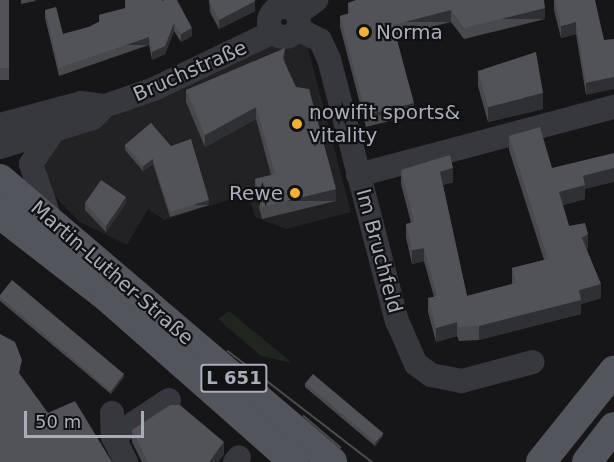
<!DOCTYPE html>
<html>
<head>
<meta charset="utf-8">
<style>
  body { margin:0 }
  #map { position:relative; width:614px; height:462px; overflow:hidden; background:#161618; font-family:"DejaVu Sans",sans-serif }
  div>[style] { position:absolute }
  .built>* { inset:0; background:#222225 }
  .green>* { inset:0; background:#1e261f }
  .minor>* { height:24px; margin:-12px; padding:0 12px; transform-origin:12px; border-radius:12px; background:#37383d }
  .minor>.ring { margin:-12px; padding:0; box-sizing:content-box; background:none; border:24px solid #37383d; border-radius:50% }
  .major>* { height:30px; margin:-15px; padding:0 15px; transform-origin:15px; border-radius:15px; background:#53555c }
  .tram>* { height:1.5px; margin:-0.75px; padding:0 0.75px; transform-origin:0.75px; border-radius:0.75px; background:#4a4c52 }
  .wall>* { inset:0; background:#47494d; transform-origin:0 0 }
  .shaded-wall>* { inset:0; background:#2f3033; transform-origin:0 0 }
  .building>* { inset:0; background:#525359; transform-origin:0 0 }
  .dots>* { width:16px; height:16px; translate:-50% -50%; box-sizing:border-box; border:3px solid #111113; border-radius:50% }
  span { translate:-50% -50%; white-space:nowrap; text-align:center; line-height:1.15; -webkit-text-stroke:4.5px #111113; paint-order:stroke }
  .shield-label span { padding:2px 4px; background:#111113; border:2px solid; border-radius:4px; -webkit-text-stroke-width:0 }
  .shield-label { font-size:18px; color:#a8adb8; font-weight:700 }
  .poi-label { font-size:20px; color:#a8adb8 }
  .left { translate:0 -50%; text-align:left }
  .right { translate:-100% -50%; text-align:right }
  .street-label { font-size:20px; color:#a8adb8 }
  .scale { position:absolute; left:24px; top:411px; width:120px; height:27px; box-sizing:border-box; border:3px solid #a8adb8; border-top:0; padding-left:8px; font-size:18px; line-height:21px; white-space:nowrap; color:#a8adb8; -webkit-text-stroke:4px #111113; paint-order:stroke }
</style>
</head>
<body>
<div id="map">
  <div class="built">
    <div style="clip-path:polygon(296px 40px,306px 41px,351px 212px,286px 229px,255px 217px,248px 194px,164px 220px,148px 209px,127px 245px,80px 222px,46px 188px,43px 173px,52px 144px,277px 42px)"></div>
  </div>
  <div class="green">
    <div style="clip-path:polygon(229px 311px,286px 358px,292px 363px,261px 356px,218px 319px)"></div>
  </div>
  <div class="minor">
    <div class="ring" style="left:269px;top:7px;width:6px;height:6px"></div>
    <div style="left:297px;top:14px;width:24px;rotate:-36deg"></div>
    <div style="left:298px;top:29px;width:25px;rotate:27deg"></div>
    <div style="left:320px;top:40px;width:21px;rotate:65deg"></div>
    <div style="left:329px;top:59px;width:271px;rotate:75.5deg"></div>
    <div style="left:397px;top:321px;width:47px;rotate:66.2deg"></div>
    <div style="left:416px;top:364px;width:19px;rotate:36deg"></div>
    <div style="left:431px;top:375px;width:32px;rotate:11deg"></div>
    <div style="left:462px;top:381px;width:73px;rotate:-15deg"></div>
    <div style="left:0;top:125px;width:84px;rotate:-15.2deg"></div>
    <div style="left:81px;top:103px;width:24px;rotate:7deg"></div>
    <div style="left:0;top:147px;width:97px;rotate:-17.3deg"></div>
    <div style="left:93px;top:118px;width:17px;rotate:-45deg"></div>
    <div style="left:105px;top:106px;width:52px;rotate:-19.1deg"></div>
    <div style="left:154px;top:89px;width:132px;rotate:-25.6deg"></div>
    <div style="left:358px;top:175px;width:265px;rotate:-14.9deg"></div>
    <div style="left:49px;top:216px;width:55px;rotate:-109.1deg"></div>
    <div style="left:31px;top:164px;width:41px;rotate:-55.9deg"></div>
    <div style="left:112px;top:413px;width:24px;rotate:88deg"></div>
    <div style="left:126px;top:462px;width:28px;rotate:-117deg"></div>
    <div style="left:113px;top:437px;width:67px;rotate:-33.5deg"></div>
    <div style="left:235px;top:462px;width:6px;rotate:-51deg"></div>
  </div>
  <div class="major">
    <div style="left:0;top:179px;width:436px;rotate:40.4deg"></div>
    <div style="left:0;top:214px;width:135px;rotate:37.8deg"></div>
    <div style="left:107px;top:297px;width:249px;rotate:41.4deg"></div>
    <div style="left:541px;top:462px;width:117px;rotate:-51.3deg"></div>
    <div style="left:587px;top:462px;width:44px;rotate:-52.4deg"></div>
  </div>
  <div class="tram">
    <div style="left:228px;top:351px;width:182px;rotate:37.6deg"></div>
    <div style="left:304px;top:416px;width:48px;rotate:40.7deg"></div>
  </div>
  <div class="wall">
    <div style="left:0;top:0;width:9px;height:80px"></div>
    <div style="clip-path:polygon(21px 0,35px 0,35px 1px,21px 4px)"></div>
    <div style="clip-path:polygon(125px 0,162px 0,192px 36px,181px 42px,174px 31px,165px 54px,152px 60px,149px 45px,59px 76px,45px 18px,45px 10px,63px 34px,89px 27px,99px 22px,99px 15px,125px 8px)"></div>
    <div style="clip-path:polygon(209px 0,255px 0,255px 11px,219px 29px,210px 12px)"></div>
    <div style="clip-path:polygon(356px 0,545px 19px,464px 39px,451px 22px,396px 36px,414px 115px,366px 127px,340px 27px,340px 16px,348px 14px,348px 3px)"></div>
    <div style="clip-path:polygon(554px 0,595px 0,586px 95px,576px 34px,561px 38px,554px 10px)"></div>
    <div style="clip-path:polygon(285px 60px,285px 63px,336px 201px,262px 219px,255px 191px,255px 179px,271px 175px,256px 119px,205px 147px,186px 102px,186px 90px)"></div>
    <div style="clip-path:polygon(478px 71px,543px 109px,488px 122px,478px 86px)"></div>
    <div style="clip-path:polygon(151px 123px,209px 205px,170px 217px,153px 164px,143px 171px,125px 150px,125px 145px)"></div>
    <div style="clip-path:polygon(509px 136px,552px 168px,585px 189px,585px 199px,563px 205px,569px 226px,588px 248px,586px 249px,601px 298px,581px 304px,581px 314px,479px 340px,459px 341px,457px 336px,436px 342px,428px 312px,428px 298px,434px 297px,424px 261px,412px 264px,406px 238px,406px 224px,411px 223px,401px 184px,401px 170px,453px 182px,443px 185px,467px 296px,512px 284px,512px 268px,544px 260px,509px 150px)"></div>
    <div style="clip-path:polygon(85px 203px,126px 203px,106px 232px,85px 210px)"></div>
    <div style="clip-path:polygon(0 295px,124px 377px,111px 394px,0 301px)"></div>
    <div style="clip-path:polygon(305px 383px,383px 436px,375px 446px,305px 387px)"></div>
    <div style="clip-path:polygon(132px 430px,224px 454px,218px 462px,142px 462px,132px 442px)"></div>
  </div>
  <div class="shaded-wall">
    <div style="clip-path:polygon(255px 1px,255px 11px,219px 29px,219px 20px)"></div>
    <div style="left:545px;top:8px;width:11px;height:83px;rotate:90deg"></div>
    <div style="left:451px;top:10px;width:12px;height:60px;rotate:90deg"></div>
    <div style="clip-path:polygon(576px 22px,576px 34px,561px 38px,561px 26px)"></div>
    <div style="clip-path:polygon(174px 23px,174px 31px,165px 54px,152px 60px,152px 52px)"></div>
    <div style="clip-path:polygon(192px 28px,192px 36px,181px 42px,181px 34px)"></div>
    <div style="left:149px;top:37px;width:8px;height:95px;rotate:90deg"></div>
    <div style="clip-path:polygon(285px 48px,285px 60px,283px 71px,283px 59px)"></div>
    <div style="clip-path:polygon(614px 77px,614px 89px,586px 95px,586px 83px)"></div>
    <div style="clip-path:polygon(543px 93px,543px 109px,488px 122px,488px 107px)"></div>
    <div style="left:414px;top:103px;width:12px;height:49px;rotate:90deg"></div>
    <div style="clip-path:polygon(256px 107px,256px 119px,205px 147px,205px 135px)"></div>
    <div style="clip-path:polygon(153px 159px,153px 164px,143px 171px,143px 166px)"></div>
    <div style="clip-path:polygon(453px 168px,453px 182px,440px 186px,440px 172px)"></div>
    <div style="clip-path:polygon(614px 168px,614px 182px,585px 189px,585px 199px,559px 206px,559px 192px,583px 176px)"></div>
    <div style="left:336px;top:189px;width:12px;height:76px;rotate:90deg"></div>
    <div style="clip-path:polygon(126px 197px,126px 203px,106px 232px,106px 226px)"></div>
    <div style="left:209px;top:200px;width:5px;height:41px;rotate:90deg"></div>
    <div style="clip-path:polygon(588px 234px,588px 248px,582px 252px,582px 238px)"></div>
    <div style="clip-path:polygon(424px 248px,424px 261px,412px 264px,412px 250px)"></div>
    <div style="clip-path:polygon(601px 284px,601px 298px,581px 304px,581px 314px,479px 340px,479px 326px,579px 290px)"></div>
    <div style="clip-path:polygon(457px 322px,457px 336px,436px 342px,436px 328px)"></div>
    <div style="clip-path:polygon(124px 374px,124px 377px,111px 394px,111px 391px)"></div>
    <div style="clip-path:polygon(383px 433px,383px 436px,375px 446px,375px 443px)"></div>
    <div style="clip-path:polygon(224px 442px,224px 454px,218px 462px,209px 462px)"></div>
  </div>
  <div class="building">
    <div style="left:0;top:0;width:9px;height:68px"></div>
    <div style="clip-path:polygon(125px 0,162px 0,162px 1px,164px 0,177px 0,192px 28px,181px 34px,174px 23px,165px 46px,152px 52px,149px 37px,59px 68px,45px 10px,56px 7px,63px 34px,89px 27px,100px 21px,99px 15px,126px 8px)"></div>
    <div style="clip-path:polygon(209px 0,255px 0,255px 1px,219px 20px)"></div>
    <div style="clip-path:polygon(356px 0,544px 0,545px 8px,464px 28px,451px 10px,393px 25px,414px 103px,366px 115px,340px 16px,350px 13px,348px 3px)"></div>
    <div style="clip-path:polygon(555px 0,595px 0,604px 40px,614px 39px,614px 77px,586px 83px,576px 22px,561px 26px)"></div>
    <div style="clip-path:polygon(285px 48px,283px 59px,296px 87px,309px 89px,336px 189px,262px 207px,255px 179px,275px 174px,256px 107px,205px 135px,186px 90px)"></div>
    <div style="clip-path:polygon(536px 52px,543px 93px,488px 107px,478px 71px)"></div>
    <div style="clip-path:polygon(151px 123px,171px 146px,191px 139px,209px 200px,170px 212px,153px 159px,143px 166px,125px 145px)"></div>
    <div style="clip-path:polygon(540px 127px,552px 168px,614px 153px,614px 168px,583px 176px,585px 185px,559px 192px,569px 226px,585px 223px,588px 234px,582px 238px,601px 284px,579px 290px,581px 300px,479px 326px,459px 327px,457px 322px,436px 328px,428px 298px,437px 296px,424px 248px,412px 250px,406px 224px,414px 222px,401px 170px,450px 155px,453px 168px,440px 172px,467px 296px,516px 283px,512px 268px,548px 259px,509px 136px)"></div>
    <div style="clip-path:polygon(101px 180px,126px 197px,106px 226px,85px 203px)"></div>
    <div style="clip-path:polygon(12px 280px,124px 374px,111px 391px,0 297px,0 295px)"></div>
    <div style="clip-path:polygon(0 334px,15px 342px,22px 360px,19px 373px,48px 413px,75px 401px,112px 462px,0 462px)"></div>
    <div style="left:313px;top:374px;width:92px;height:12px;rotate:40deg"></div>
    <div style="clip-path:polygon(170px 405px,180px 405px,224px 442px,209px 462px,148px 462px,132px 430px)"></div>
  </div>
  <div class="dots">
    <div style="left:364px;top:32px;background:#f2b134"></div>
    <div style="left:297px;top:124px;background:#f2b134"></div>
    <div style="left:295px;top:193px;background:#f2b134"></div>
  </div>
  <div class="shield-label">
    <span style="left:234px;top:378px">L 651</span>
  </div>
  <div class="poi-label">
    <span class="left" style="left:376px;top:32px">Norma</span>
    <span class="left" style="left:309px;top:124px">nowifit sports&amp;<br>vitality</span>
    <span class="right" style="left:283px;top:193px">Rewe</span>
  </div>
  <div class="street-label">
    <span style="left:190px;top:71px;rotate:-24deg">Bruchstraße</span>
    <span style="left:379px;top:251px;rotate:75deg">Im Bruchfeld</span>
    <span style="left:112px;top:273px;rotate:41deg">Martin-Luther-Straße</span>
  </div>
  <div class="scale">50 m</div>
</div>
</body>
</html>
